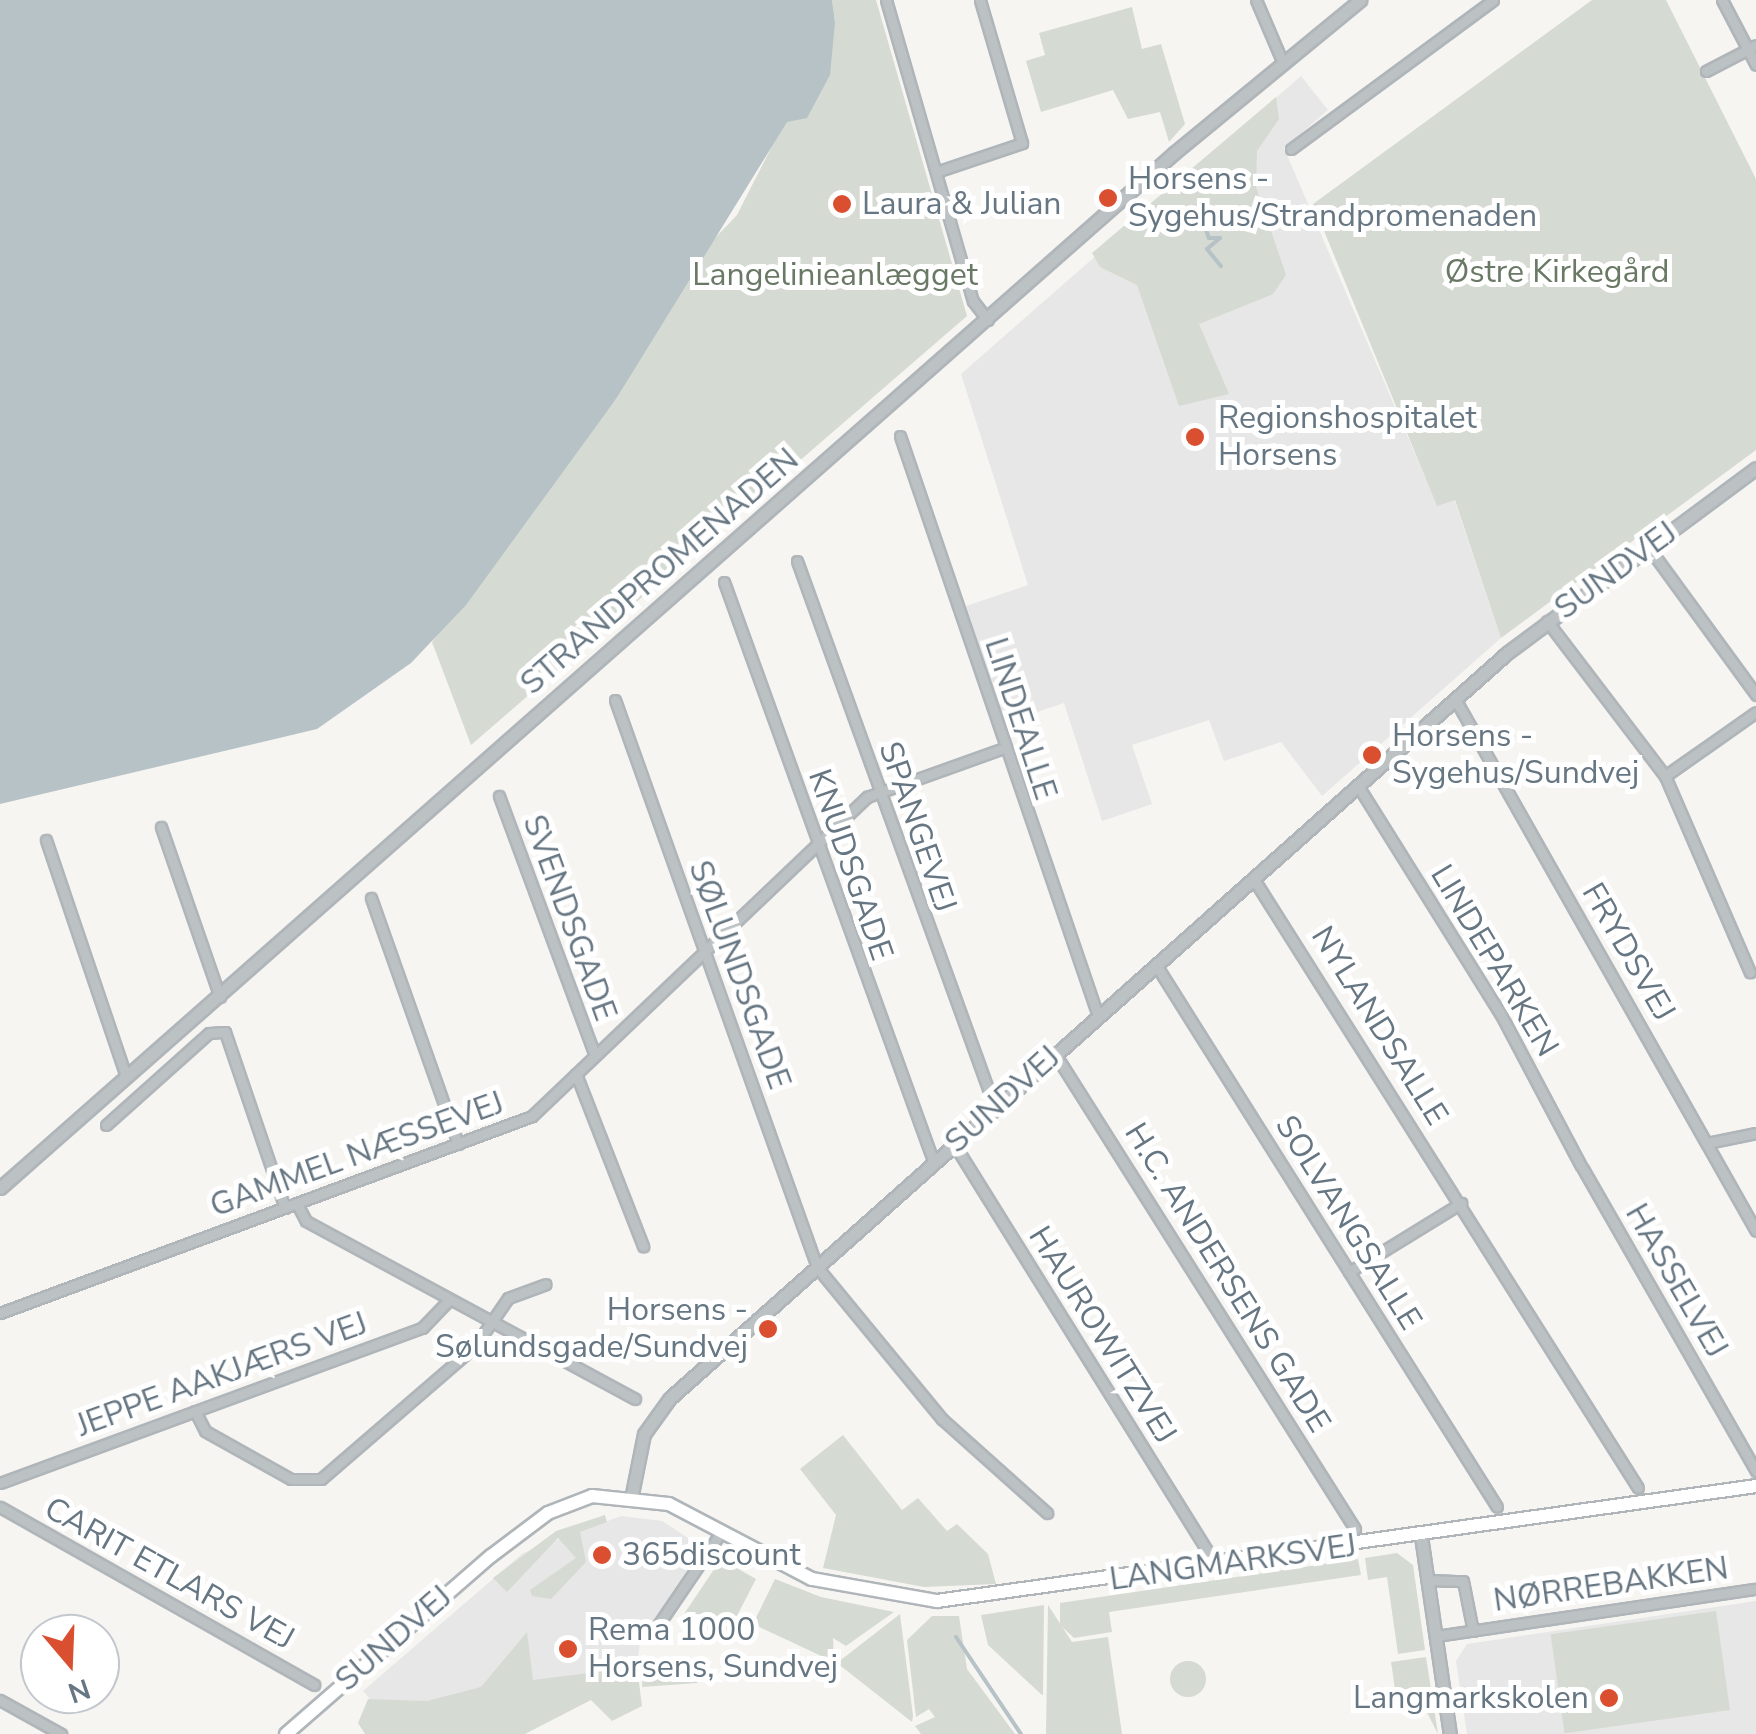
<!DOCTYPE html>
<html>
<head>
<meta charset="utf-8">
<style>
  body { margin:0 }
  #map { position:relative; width:1756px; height:1734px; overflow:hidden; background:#f6f5f2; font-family:"Nunito Sans",sans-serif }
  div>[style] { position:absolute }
  .built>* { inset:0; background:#e6e7e6 }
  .green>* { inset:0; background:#d5dad2; transform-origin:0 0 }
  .round { border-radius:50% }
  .water>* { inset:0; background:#b6c2c6 }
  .stream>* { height:4px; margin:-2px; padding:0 2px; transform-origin:2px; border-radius:2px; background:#b6c2c6 }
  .roads { filter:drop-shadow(2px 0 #afb5b9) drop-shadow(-2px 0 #afb5b9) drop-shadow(0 2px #afb5b9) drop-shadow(0 -2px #afb5b9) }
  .minor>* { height:9px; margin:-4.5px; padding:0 4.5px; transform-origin:4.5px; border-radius:4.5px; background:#bcc1c4 }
  .tertiary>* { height:11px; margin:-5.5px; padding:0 5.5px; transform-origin:5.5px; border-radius:5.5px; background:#bcc1c4 }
  .secondary>* { height:12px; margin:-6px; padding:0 6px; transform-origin:6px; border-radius:6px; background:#fff }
  .dots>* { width:28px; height:28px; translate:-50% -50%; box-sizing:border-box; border:5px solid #fff; border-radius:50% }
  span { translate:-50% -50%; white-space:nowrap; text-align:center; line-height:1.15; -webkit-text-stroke:10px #fff; paint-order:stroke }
  .poi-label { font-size:32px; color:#667682 }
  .left { translate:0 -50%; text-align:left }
  .right { translate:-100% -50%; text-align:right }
  .park-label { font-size:32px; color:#6a7965 }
  .street-label { font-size:32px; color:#667682 }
  .north { position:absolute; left:20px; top:1614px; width:100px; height:100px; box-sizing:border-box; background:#fff; border:2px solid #c2c8cd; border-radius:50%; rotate:161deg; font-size:28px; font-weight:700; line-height:40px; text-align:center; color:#667682 }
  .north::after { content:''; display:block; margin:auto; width:35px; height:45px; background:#d94f2f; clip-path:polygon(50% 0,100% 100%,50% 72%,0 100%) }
</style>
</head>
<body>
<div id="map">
  <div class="built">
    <div style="clip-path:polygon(1301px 76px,1328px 110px,1284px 148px,1437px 505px,1454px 499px,1501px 638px,1322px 796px,1281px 742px,1224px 761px,1209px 720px,1132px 745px,1152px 804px,1102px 821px,1064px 703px,1004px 723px,966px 606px,1028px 585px,961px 374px)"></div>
    <div style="clip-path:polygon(621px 1516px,662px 1521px,702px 1547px,640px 1641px,637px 1667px,427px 1701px,371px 1700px,363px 1691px,523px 1553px)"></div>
    <div style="clip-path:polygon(1756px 1601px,1756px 1734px,1467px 1734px,1456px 1661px,1467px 1644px)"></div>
  </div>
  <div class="green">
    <div style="clip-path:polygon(832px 0,876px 0,967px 316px,471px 745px,432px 642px,616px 399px,696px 258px,737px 215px,835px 22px)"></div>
    <div style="clip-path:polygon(1592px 0,1666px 0,1756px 179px,1756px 450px,1501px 638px,1455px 500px,1437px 506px,1313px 204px)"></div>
    <div style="clip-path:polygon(1132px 7px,1142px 49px,1161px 44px,1185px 124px,1169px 142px,1160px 112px,1128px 119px,1113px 90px,1041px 112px,1026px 61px,1045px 55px,1039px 33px)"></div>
    <div style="clip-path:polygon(1276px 97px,1279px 119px,1257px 151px,1256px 187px,1286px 275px,1273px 294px,1199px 324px,1229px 394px,1179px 406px,1137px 285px,1100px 267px,1092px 253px)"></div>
    <div style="clip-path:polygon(843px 1435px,902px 1510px,918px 1498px,947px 1531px,957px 1524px,988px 1554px,996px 1584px,924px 1587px,823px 1568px,836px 1515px,800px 1469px)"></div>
    <div style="clip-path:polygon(605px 1515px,607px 1522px,580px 1532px,586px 1562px,551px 1599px,532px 1596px,530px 1590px,576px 1558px,558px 1538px,507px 1592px,493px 1578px,556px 1531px)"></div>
    <div style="clip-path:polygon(1397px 1553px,1413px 1565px,1425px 1650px,1398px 1654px,1387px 1577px,1368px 1580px,1365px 1558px)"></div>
    <div style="clip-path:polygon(721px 1559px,756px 1579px,724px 1641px,684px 1614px)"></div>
    <div style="clip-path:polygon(1358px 1559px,1361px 1575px,1109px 1612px,1112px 1632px,1074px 1638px,1060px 1625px,1060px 1603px)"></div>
    <div style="clip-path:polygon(775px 1579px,821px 1597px,894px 1612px,846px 1646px,833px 1638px,834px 1662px,753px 1624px)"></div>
    <div style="clip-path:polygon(1044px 1605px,1043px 1695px,1042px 1695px,988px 1645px,981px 1615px)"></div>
    <div style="clip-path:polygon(1048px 1605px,1072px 1642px,1108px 1637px,1122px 1734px,1046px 1734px)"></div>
    <div style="left:1716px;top:1611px;width:100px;height:167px;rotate:82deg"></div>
    <div style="clip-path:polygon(900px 1614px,913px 1716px,912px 1722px,837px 1663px)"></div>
    <div style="clip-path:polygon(932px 1616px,959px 1616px,967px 1669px,1015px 1734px,921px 1734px,915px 1726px,935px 1717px,929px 1709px,916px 1717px,907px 1640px)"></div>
    <div style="clip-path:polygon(527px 1632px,533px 1680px,637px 1667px,642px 1706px,612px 1721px,591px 1700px,525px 1734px,365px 1734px,358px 1723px,368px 1699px,427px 1701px,481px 1687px)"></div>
    <div style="clip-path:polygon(1426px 1657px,1438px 1734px,1415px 1689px,1395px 1689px,1391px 1662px)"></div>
    <div style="clip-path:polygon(674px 1658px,701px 1676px,697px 1683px,642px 1687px,644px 1663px)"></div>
    <div class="round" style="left:1170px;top:1661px;width:36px;height:36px"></div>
  </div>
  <div class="water">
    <div style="clip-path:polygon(0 0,832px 0,835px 22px,830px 75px,807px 118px,787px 122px,616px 399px,466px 605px,411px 663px,317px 729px,0 804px)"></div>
  </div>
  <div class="stream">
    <div style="left:1203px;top:220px;width:19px;rotate:72deg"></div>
    <div style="left:1209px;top:238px;width:11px"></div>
    <div style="left:1220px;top:238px;width:17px;rotate:140deg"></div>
    <div style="left:1207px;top:249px;width:22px;rotate:51deg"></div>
    <div style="left:956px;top:1637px;width:117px;rotate:56.2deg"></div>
  </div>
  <div class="roads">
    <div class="minor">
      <div style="left:886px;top:0;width:313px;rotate:73.9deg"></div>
      <div style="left:973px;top:301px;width:24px;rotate:52deg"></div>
      <div style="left:1256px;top:0;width:69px;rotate:66.8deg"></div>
      <div style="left:1722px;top:0;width:73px;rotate:62.4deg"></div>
      <div style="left:1706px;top:71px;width:56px;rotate:-27.5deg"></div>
      <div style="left:1291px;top:149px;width:251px;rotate:-36.4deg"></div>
      <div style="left:936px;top:172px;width:91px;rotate:-18.6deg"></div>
      <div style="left:1022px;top:143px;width:149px;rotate:-106.4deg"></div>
      <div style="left:900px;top:436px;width:613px;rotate:71.15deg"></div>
      <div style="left:1649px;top:548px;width:182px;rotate:53.9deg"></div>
      <div style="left:797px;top:561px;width:582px;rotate:70.1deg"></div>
      <div style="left:724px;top:582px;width:618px;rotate:70.13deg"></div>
      <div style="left:1547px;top:621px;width:195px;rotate:52.7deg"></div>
      <div style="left:1665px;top:776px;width:214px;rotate:66.6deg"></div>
      <div style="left:1455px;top:699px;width:611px;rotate:60.5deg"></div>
      <div style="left:615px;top:700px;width:602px;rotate:70.39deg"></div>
      <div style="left:817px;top:1267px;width:197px;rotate:50.6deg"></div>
      <div style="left:942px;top:1419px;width:141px;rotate:41.8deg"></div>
      <div style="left:1665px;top:776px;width:111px;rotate:-35.1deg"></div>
      <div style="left:1358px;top:786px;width:268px;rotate:58deg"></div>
      <div style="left:1500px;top:1013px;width:173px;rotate:62.1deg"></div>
      <div style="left:499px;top:796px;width:276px;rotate:69.7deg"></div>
      <div style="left:161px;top:827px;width:180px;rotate:70.9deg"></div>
      <div style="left:46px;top:840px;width:250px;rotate:71.3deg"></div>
      <div style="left:1253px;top:878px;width:721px;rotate:57.74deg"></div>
      <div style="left:371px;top:898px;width:261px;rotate:70.5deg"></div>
      <div style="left:1156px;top:965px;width:640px;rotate:57.82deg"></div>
      <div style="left:1055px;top:1054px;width:562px;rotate:57.72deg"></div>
      <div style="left:576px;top:1074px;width:185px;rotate:68.7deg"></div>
      <div style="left:106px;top:1125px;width:138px;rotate:-41.8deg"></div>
      <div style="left:209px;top:1033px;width:16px;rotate:-4deg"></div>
      <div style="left:225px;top:1032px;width:186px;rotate:71.2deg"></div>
      <div style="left:1707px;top:1143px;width:50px;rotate:-11.5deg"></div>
      <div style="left:954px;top:1144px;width:481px;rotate:58.1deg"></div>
      <div style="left:1583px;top:1169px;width:348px;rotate:60.2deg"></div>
      <div style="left:297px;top:1204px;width:19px;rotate:62deg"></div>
      <div style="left:306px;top:1221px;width:374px;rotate:28.4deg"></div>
      <div style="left:1349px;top:1272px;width:132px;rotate:-31.6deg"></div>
      <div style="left:0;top:1313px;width:567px;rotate:-20.32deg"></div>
      <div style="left:532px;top:1116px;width:463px;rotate:-43.6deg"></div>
      <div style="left:867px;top:797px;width:145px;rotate:-19.7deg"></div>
      <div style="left:195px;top:1411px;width:22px;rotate:63deg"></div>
      <div style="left:205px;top:1431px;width:98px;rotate:29.2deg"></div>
      <div style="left:291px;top:1479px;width:30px"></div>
      <div style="left:321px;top:1479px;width:203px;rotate:-40.8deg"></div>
      <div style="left:475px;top:1346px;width:58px;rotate:-55.5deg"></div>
      <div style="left:508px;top:1298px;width:40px;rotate:-20.2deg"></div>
      <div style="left:0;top:1483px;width:450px;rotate:-20.2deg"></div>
      <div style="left:422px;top:1328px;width:39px;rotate:-46deg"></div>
      <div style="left:0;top:1507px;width:361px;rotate:29.5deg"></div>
      <div style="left:1427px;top:1580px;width:36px;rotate:2deg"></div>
      <div style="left:1463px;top:1581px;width:51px;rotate:78.7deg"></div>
      <div style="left:656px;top:1628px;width:114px;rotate:-55.8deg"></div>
      <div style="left:1436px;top:1636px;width:323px;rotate:-8.4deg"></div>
      <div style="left:0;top:1700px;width:70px;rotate:29.1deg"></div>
    </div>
    <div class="tertiary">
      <div style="left:0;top:1188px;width:1565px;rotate:-41.4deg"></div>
      <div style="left:1174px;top:153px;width:241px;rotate:-39.4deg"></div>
      <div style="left:632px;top:1494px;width:61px;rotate:-78.7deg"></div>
      <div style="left:644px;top:1434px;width:44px;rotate:-54.2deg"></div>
      <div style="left:670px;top:1398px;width:1121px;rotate:-41.67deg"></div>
      <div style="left:1507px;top:653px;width:310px;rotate:-36.6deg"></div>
      <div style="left:1421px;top:1536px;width:200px;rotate:81.7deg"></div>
    </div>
    <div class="secondary">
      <div style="left:286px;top:1734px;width:271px;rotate:-41deg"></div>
      <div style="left:491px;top:1556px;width:71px;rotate:-37deg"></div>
      <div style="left:548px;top:1513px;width:47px;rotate:-21.1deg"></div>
      <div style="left:592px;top:1496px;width:77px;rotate:5.9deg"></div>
      <div style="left:669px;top:1504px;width:161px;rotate:27.7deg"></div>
      <div style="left:812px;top:1579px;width:127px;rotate:10deg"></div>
      <div style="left:937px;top:1601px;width:827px;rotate:-7.99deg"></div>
    </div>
  </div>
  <div class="dots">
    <div style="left:1108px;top:198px;background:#d94f2f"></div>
    <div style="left:842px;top:204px;background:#d94f2f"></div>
    <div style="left:1195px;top:437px;background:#d94f2f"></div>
    <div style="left:1372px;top:755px;background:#d94f2f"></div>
    <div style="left:768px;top:1329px;background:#d94f2f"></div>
    <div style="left:602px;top:1555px;background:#d94f2f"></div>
    <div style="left:568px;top:1649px;background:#d94f2f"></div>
    <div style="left:1609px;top:1698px;background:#d94f2f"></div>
  </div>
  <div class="poi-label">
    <span class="left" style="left:1128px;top:198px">Horsens -<br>Sygehus/Strandpromenaden</span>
    <span class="left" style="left:862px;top:204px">Laura &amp; Julian</span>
    <span class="left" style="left:1218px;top:437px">Regionshospitalet<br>Horsens</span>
    <span class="left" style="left:1392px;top:755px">Horsens -<br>Sygehus/Sundvej</span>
    <span class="right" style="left:748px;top:1329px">Horsens -<br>Sølundsgade/Sundvej</span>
    <span class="left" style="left:622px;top:1555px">365discount</span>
    <span class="left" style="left:588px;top:1649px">Rema 1000<br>Horsens, Sundvej</span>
    <span class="right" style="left:1589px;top:1698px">Langmarkskolen</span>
  </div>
  <div class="park-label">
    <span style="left:1557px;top:272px">Østre Kirkegård</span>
    <span style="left:835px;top:275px">Langelinieanlægget</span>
  </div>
  <div class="street-label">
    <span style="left:1616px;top:571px;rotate:-36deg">SUNDVEJ</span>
    <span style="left:660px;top:572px;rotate:-41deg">STRANDPROMENADEN</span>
    <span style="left:1020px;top:719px;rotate:72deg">LINDEALLE</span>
    <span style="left:917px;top:827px;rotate:71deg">SPANGEVEJ</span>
    <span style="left:850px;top:865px;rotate:71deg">KNUDSGADE</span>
    <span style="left:569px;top:918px;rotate:70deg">SVENDSGADE</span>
    <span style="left:1628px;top:952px;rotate:60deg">FRYDSVEJ</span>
    <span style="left:1494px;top:961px;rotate:59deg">LINDEPARKEN</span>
    <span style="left:739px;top:975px;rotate:70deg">SØLUNDSGADE</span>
    <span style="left:1379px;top:1026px;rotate:58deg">NYLANDSALLE</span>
    <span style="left:1003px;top:1100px;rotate:-42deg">SUNDVEJ</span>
    <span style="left:357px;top:1155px;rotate:-20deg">GAMMEL NÆSSEVEJ</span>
    <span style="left:1348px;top:1223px;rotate:58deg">SOLVANGSALLE</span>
    <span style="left:1227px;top:1278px;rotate:58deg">H.C. ANDERSENS GADE</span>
    <span style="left:1676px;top:1281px;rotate:60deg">HASSELVEJ</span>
    <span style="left:1102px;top:1335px;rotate:58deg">HAUROWITZVEJ</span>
    <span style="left:222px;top:1375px;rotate:-20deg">JEPPE AAKJÆRS VEJ</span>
    <span style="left:1233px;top:1563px;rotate:-8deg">LANGMARKSVEJ</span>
    <span style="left:169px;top:1574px;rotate:29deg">CARIT ETLARS VEJ</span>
    <span style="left:1611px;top:1585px;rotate:-8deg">NØRREBAKKEN</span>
    <span style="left:394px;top:1639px;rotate:-41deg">SUNDVEJ</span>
  </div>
  <div class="north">N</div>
</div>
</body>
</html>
